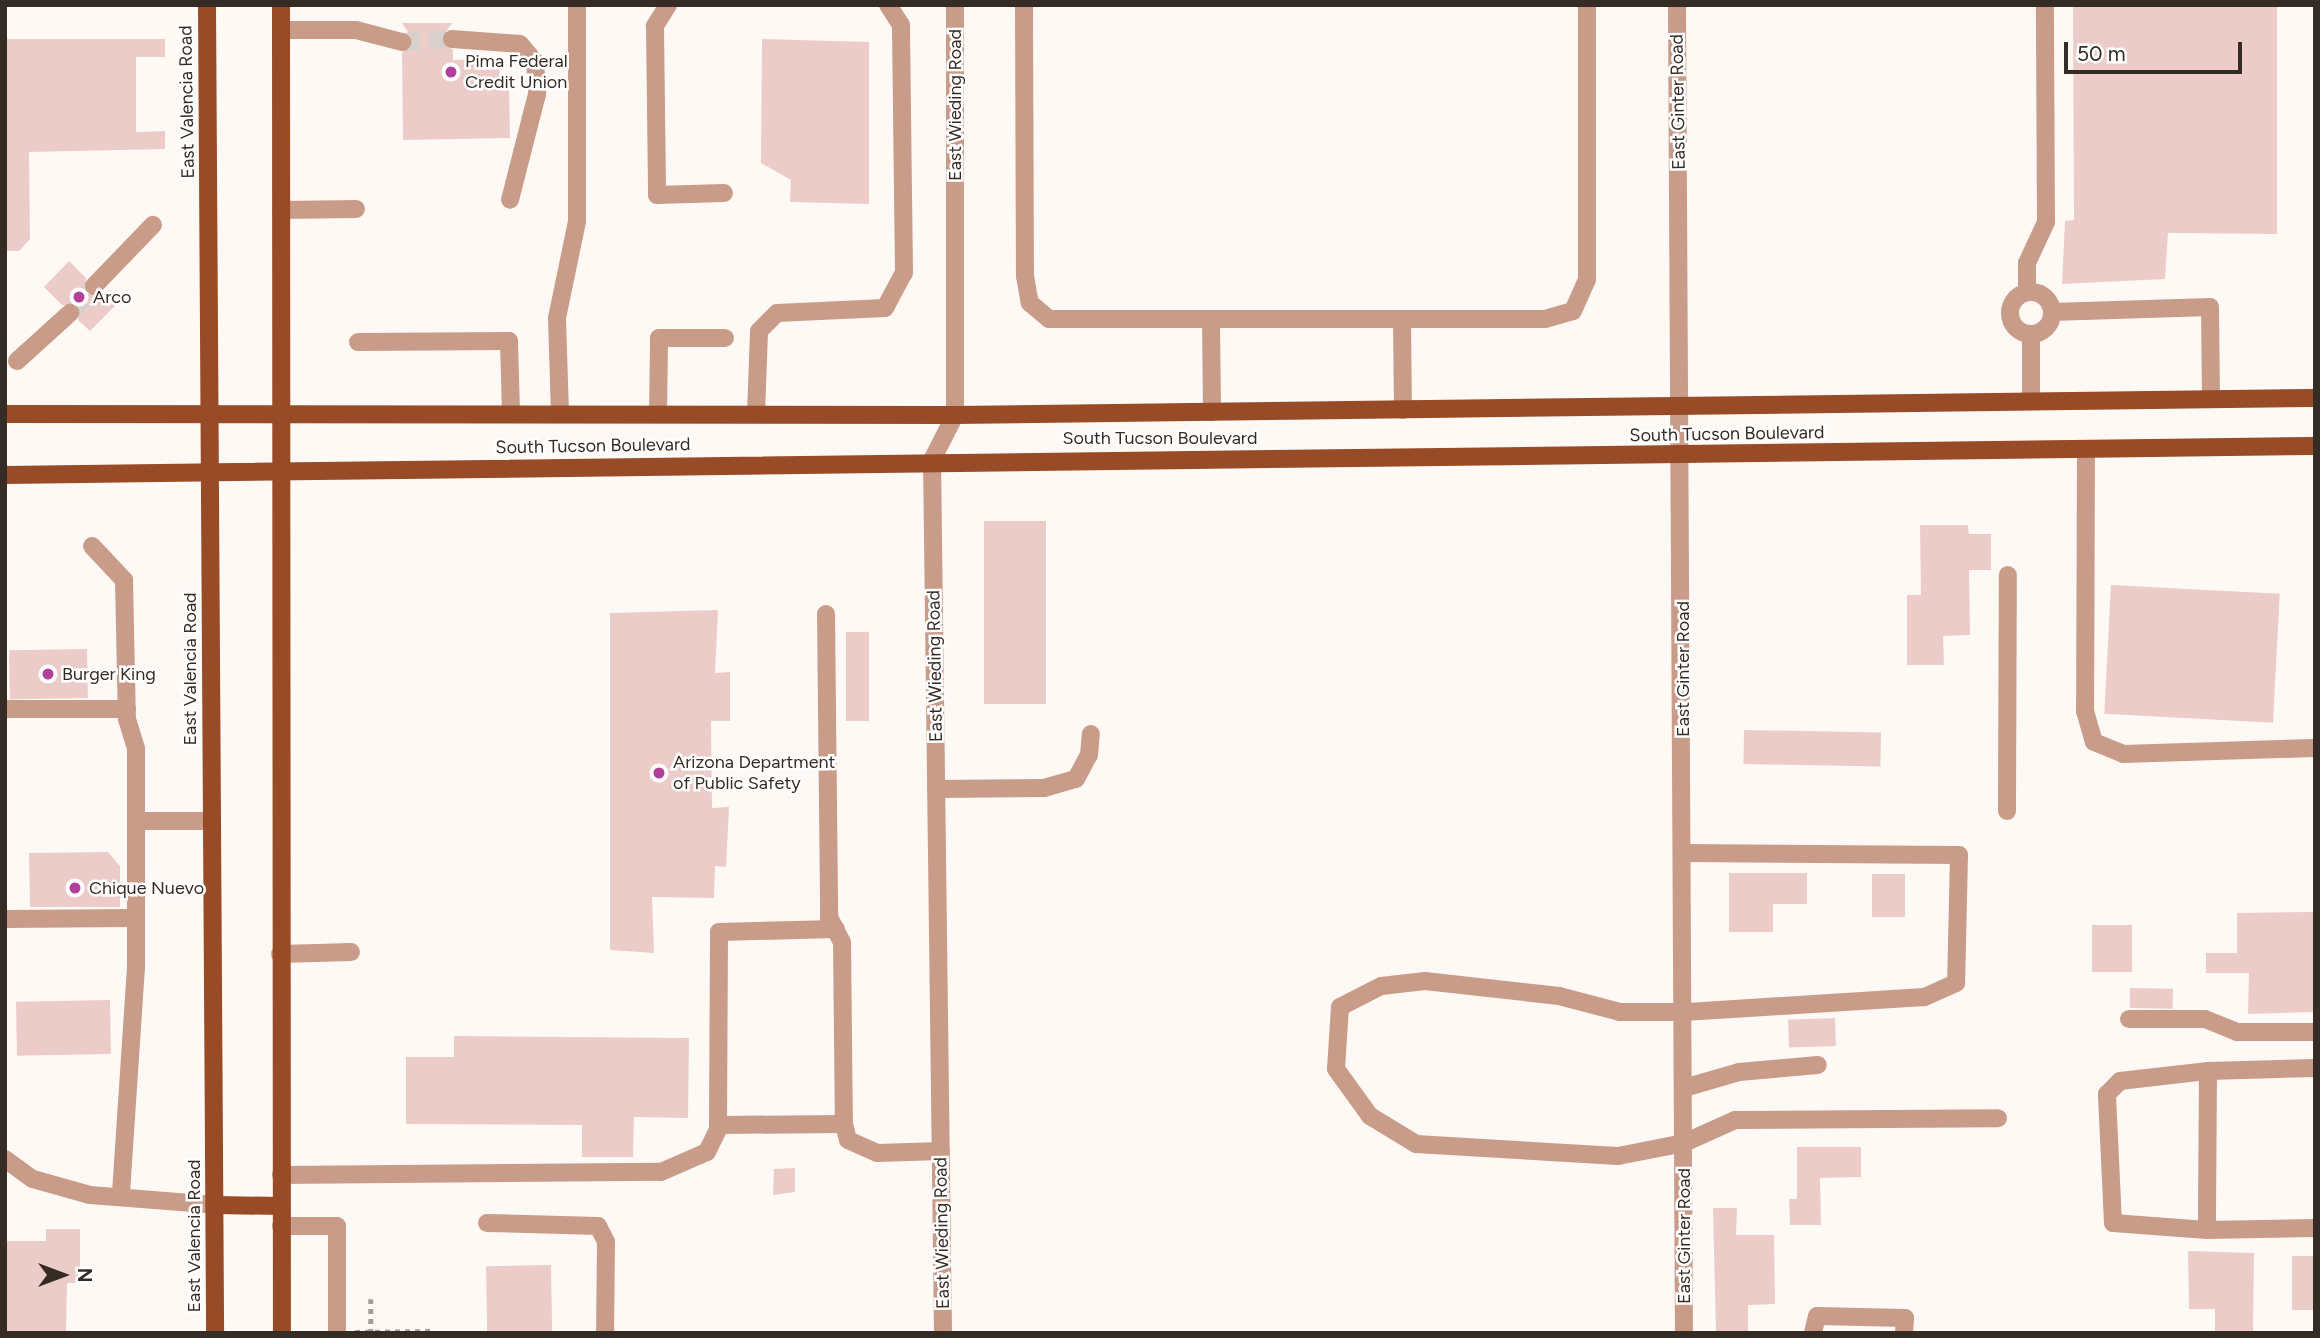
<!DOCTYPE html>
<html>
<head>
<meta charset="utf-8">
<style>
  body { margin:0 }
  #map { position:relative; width:2320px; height:1338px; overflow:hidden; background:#fff9f6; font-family:Figtree,sans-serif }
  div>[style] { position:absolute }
  .building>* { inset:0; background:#ecccc9; transform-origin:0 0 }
  .minor-tunnel>* { height:18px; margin-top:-9px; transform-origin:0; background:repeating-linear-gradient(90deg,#d7d0cc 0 18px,transparent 0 27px) }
  .path>* { height:4.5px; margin-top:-2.25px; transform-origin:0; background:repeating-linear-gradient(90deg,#a69e9a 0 5px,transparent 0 10px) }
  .minor>* { height:18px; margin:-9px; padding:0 9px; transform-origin:9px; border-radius:9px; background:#c99c89 }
  .minor>.ring { margin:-9px; padding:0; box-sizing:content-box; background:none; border:18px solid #c99c89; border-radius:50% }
  .major>* { height:18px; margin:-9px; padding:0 9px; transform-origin:9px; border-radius:9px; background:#974b27 }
  .dots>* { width:19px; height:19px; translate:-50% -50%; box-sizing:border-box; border:4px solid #fff; border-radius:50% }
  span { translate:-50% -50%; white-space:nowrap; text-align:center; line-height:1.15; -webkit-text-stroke:5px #fff; paint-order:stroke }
  .poi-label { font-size:18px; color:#362c26 }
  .left { translate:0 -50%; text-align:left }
  .street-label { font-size:18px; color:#362c26 }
  .frame { position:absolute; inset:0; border:7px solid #362c26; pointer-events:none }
  .north { position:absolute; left:28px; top:1240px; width:70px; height:70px; -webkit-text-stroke:5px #fff; paint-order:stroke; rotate:90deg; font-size:19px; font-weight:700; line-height:28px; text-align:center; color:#362c26 }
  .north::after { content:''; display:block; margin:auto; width:24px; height:32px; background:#362c26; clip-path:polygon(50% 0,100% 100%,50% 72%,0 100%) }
  .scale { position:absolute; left:2064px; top:42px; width:178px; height:32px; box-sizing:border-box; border:4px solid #362c26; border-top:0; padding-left:9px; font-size:21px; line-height:24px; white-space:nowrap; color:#362c26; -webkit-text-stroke:5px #fff; paint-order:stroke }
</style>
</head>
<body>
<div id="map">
  <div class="building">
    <div style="clip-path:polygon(2073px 5px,2277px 5px,2277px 234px,2168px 233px,2165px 279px,2062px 284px,2065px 221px,2074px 220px)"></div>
    <div style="clip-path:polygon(402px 23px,452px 23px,441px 39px,453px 50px,453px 60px,499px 59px,500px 85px,509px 85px,510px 138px,403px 140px,402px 53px,413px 40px)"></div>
    <div style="clip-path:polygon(5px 39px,165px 39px,165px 57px,136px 57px,136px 132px,165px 131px,165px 149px,29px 152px,30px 239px,19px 251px,5px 251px)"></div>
    <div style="clip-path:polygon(762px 39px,869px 42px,869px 204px,790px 202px,791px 180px,761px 163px)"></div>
    <div style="clip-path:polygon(69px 261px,86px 278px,86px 294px,102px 294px,115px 306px,90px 331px,78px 320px,78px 305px,62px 305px,44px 287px)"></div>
    <div style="left:984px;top:521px;width:62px;height:183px"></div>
    <div style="clip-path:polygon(1920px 525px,1968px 525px,1969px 534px,1991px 534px,1991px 570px,1969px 570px,1970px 635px,1943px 636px,1944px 665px,1907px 665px,1907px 595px,1921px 595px)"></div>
    <div style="left:2111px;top:585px;width:169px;height:129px;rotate:3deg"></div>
    <div style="clip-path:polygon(718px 610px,715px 673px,730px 672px,730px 721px,711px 721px,712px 808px,729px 807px,726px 867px,715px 866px,714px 898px,652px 897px,654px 953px,610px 950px,610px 613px)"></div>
    <div style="left:846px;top:632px;width:23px;height:89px"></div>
    <div style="left:87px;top:649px;width:49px;height:78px;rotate:89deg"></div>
    <div style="left:1744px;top:730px;width:137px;height:34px;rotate:1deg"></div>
    <div style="clip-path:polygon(108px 852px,120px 866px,120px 907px,30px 907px,29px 853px)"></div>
    <div style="clip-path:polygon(1729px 873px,1807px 873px,1807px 904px,1773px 904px,1773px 932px,1729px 932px)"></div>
    <div style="left:1905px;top:874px;width:43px;height:33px;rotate:90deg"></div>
    <div style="clip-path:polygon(2315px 912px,2315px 1012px,2248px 1014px,2249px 973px,2206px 973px,2206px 953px,2237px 953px,2237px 913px)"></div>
    <div style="left:2092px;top:925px;width:40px;height:47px"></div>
    <div style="left:2130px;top:988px;width:43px;height:20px;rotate:1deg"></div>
    <div style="left:110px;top:1000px;width:54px;height:94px;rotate:89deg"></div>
    <div style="left:1835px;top:1018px;width:28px;height:47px;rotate:88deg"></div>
    <div style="clip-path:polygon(454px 1036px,689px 1038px,688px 1118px,634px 1117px,633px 1157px,582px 1157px,582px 1125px,406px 1124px,406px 1057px,454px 1057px)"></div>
    <div style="clip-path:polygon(1797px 1147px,1861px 1147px,1861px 1177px,1820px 1178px,1821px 1225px,1790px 1225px,1789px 1199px,1797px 1199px)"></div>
    <div style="clip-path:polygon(795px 1168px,795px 1192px,773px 1195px,774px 1169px)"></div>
    <div style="clip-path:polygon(1713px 1208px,1737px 1208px,1736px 1235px,1774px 1235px,1775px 1304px,1748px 1305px,1748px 1333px,1716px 1333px)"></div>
    <div style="clip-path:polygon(46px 1229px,80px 1229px,80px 1283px,67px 1283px,66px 1333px,5px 1333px,5px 1241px,46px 1241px)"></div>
    <div style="clip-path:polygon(2188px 1251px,2254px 1253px,2253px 1333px,2215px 1333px,2215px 1309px,2189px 1309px)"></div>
    <div style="left:2292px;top:1256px;width:23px;height:54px"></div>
    <div style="left:551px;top:1265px;width:68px;height:65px;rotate:89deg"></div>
  </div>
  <div class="minor-tunnel">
    <div style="left:402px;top:42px;width:50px;rotate:-3.4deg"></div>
    <div style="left:70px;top:313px;width:36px;rotate:-48deg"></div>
  </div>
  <div class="path">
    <div style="left:371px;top:1299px;width:33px;rotate:90deg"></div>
    <div style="left:355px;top:1332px;width:78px;rotate:-0.7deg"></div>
  </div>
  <div class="minor">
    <div style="left:668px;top:5px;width:25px;rotate:122deg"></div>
    <div style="left:655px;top:26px;width:169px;rotate:89.3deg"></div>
    <div style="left:657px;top:195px;width:67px;rotate:-1.7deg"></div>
    <div style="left:1024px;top:5px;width:271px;rotate:89.8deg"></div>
    <div style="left:1025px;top:276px;width:27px;rotate:80deg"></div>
    <div style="left:1030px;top:303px;width:25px;rotate:40deg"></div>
    <div style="left:1049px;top:319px;width:496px"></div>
    <div style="left:1545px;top:319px;width:29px;rotate:-16deg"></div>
    <div style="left:1573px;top:311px;width:34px;rotate:-66deg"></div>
    <div style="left:1587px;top:280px;width:275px;rotate:-90deg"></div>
    <div style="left:1677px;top:5px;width:1328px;rotate:89.7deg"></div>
    <div style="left:281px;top:30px;width:75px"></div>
    <div style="left:356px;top:30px;width:48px;rotate:14.6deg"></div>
    <div style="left:452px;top:39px;width:68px;rotate:4.2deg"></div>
    <div style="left:520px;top:44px;width:23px;rotate:50deg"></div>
    <div style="left:535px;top:62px;width:32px;rotate:86deg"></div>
    <div style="left:537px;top:94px;width:109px;rotate:104.3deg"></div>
    <div style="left:281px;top:210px;width:75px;rotate:-0.8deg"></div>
    <div style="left:94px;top:286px;width:85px;rotate:-46deg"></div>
    <div style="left:2027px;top:291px;width:28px;rotate:-90deg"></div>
    <div style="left:2027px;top:263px;width:45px;rotate:-65.1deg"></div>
    <div style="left:2046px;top:222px;width:217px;rotate:-90.3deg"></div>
    <div class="ring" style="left:2010px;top:292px;width:24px;height:24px"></div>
    <div style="left:2052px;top:312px;width:158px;rotate:-1.8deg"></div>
    <div style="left:2210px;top:307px;width:92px;rotate:89.4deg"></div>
    <div style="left:1211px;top:319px;width:93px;rotate:89.4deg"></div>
    <div style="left:1402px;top:319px;width:91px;rotate:89.4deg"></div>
    <div style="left:2031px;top:335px;width:66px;rotate:90deg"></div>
    <div style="left:358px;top:342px;width:151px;rotate:-0.4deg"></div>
    <div style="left:509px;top:341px;width:73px;rotate:88.4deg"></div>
    <div style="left:17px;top:361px;width:72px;rotate:-42.2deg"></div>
    <div style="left:560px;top:414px;width:96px;rotate:-91.8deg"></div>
    <div style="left:557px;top:318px;width:99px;rotate:-78.3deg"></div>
    <div style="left:577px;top:221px;width:216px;rotate:-90deg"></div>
    <div style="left:658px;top:414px;width:76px;rotate:-89.2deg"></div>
    <div style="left:659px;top:338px;width:66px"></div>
    <div style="left:756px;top:414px;width:83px;rotate:-87.9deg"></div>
    <div style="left:759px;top:331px;width:25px;rotate:-45deg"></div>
    <div style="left:777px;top:313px;width:108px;rotate:-2.7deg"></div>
    <div style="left:885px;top:308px;width:40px;rotate:-62deg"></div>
    <div style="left:904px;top:273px;width:248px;rotate:-90.7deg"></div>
    <div style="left:901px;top:25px;width:24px;rotate:-123deg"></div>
    <div style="left:2086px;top:450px;width:261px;rotate:90.2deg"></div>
    <div style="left:2085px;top:711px;width:32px;rotate:74deg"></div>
    <div style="left:2094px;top:742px;width:31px;rotate:22deg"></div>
    <div style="left:2123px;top:754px;width:192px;rotate:-1.8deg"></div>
    <div style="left:92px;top:546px;width:47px;rotate:46.7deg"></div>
    <div style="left:124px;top:580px;width:139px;rotate:88.8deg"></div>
    <div style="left:127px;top:719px;width:31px;rotate:73deg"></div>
    <div style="left:136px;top:749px;width:218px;rotate:90deg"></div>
    <div style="left:136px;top:967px;width:227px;rotate:93.8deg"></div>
    <div style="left:826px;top:614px;width:303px;rotate:89.4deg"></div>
    <div style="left:829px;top:917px;width:28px;rotate:63deg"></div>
    <div style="left:842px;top:942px;width:182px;rotate:89.4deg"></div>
    <div style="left:5px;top:709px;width:122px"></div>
    <div style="left:936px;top:789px;width:108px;rotate:-0.5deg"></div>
    <div style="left:1044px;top:788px;width:33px;rotate:-16deg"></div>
    <div style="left:1076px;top:779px;width:27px;rotate:-62deg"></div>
    <div style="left:1089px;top:755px;width:21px;rotate:-85deg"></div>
    <div style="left:2007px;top:811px;width:236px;rotate:-89.8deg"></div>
    <div style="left:136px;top:821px;width:75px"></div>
    <div style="left:1683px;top:853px;width:276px;rotate:0.4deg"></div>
    <div style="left:1959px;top:855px;width:128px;rotate:91.3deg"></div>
    <div style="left:1956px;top:983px;width:35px;rotate:156deg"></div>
    <div style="left:1924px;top:997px;width:241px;rotate:176.4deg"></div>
    <div style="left:1683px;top:1012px;width:63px;rotate:180deg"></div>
    <div style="left:1620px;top:1012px;width:63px;rotate:-165.3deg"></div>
    <div style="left:1559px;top:996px;width:135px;rotate:-173.6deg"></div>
    <div style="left:1425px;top:981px;width:44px;rotate:173.5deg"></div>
    <div style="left:1381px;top:986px;width:46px;rotate:152.9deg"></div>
    <div style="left:1340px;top:1007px;width:62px;rotate:93.7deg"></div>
    <div style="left:1336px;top:1069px;width:58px;rotate:54.1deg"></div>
    <div style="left:1370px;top:1116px;width:54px;rotate:31.3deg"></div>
    <div style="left:1416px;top:1144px;width:202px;rotate:3.4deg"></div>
    <div style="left:1618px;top:1156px;width:67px;rotate:-11.1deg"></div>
    <div style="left:1684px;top:1143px;width:56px;rotate:-24.3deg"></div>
    <div style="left:1735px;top:1120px;width:263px;rotate:-0.4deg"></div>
    <div style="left:5px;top:919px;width:130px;rotate:-0.4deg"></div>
    <div style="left:280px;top:954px;width:71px;rotate:-1.6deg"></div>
    <div style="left:2129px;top:1019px;width:76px"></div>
    <div style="left:2205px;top:1019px;width:35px;rotate:22deg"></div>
    <div style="left:2237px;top:1032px;width:78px"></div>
    <div style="left:2315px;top:1068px;width:107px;rotate:178.4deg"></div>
    <div style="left:2208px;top:1071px;width:159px;rotate:90.4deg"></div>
    <div style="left:2207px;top:1230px;width:108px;rotate:-1.1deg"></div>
    <div style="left:1684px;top:1088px;width:57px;rotate:-16.2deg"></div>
    <div style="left:1739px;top:1072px;width:79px;rotate:-5.1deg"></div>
    <div style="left:718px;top:1127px;width:195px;rotate:-89.7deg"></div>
    <div style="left:719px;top:932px;width:117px;rotate:-1.5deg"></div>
    <div style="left:5px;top:1159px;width:34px;rotate:36deg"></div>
    <div style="left:33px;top:1179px;width:59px;rotate:15.7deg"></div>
    <div style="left:90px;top:1195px;width:126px;rotate:4.5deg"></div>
    <div style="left:281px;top:1175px;width:380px;rotate:-0.5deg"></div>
    <div style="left:661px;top:1172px;width:50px;rotate:-23.5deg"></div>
    <div style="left:707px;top:1152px;width:30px;rotate:-64deg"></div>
    <div style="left:720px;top:1125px;width:124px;rotate:-0.5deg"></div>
    <div style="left:844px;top:1124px;width:16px;rotate:76deg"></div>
    <div style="left:848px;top:1140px;width:32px;rotate:24deg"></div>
    <div style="left:877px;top:1153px;width:64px;rotate:-1.8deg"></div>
    <div style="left:487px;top:1223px;width:111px;rotate:1.5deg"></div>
    <div style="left:598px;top:1226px;width:18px;rotate:63deg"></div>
    <div style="left:606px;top:1242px;width:91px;rotate:90.6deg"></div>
    <div style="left:281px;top:1226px;width:56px"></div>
    <div style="left:337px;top:1226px;width:107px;rotate:90deg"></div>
    <div style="left:2207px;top:1230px;width:94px;rotate:-175.7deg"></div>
    <div style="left:2113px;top:1223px;width:129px;rotate:-92.7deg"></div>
    <div style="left:2107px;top:1094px;width:18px;rotate:-45deg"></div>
    <div style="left:2120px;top:1081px;width:89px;rotate:-6.5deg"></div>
    <div style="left:943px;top:1333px;width:873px;rotate:-90.72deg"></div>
    <div style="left:932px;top:460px;width:51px;rotate:-62.9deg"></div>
    <div style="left:955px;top:415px;width:410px;rotate:-90deg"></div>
    <div style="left:1813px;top:1333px;width:17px;rotate:-77deg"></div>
    <div style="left:1817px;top:1316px;width:88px;rotate:1.3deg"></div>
    <div style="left:1905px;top:1318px;width:15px;rotate:94deg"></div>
  </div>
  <div class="major">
    <div style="left:207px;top:5px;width:1328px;rotate:89.65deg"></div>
    <div style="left:281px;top:5px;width:1328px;rotate:89.96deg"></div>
    <div style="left:5px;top:414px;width:950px;rotate:0.06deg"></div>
    <div style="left:955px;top:415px;width:1360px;rotate:-0.72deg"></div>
    <div style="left:5px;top:475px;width:2310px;rotate:-0.72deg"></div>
    <div style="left:216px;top:1205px;width:65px;rotate:0.9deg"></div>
  </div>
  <div class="dots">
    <div style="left:451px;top:72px;background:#b2409a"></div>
    <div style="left:79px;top:297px;background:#b2409a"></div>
    <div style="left:48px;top:674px;background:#b2409a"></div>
    <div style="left:659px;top:773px;background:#b2409a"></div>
    <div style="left:75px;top:888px;background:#b2409a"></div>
  </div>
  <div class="poi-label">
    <span class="left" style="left:465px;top:72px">Pima Federal<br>Credit Union</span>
    <span class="left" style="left:93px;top:297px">Arco</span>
    <span class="left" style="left:62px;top:674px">Burger King</span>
    <span class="left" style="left:673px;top:773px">Arizona Department<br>of Public Safety</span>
    <span class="left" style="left:89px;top:888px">Chique Nuevo</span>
  </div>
  <div class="street-label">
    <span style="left:187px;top:102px;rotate:-91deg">East Valencia Road</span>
    <span style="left:1678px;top:102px;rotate:-91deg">East Ginter Road</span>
    <span style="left:955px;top:105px;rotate:-90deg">East Wieding Road</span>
    <span style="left:1727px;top:434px;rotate:-1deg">South Tucson Boulevard</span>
    <span style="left:1160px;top:438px">South Tucson Boulevard</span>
    <span style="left:593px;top:446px;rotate:-1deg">South Tucson Boulevard</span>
    <span style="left:935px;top:666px;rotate:-91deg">East Wieding Road</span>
    <span style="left:190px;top:669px;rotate:-90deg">East Valencia Road</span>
    <span style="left:1683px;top:669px;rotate:-90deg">East Ginter Road</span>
    <span style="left:942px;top:1233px;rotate:-91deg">East Wieding Road</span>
    <span style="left:194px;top:1236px;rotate:-90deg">East Valencia Road</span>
    <span style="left:1684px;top:1236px;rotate:-90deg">East Ginter Road</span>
  </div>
  <div class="frame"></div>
  <div class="north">N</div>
  <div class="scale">50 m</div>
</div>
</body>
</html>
